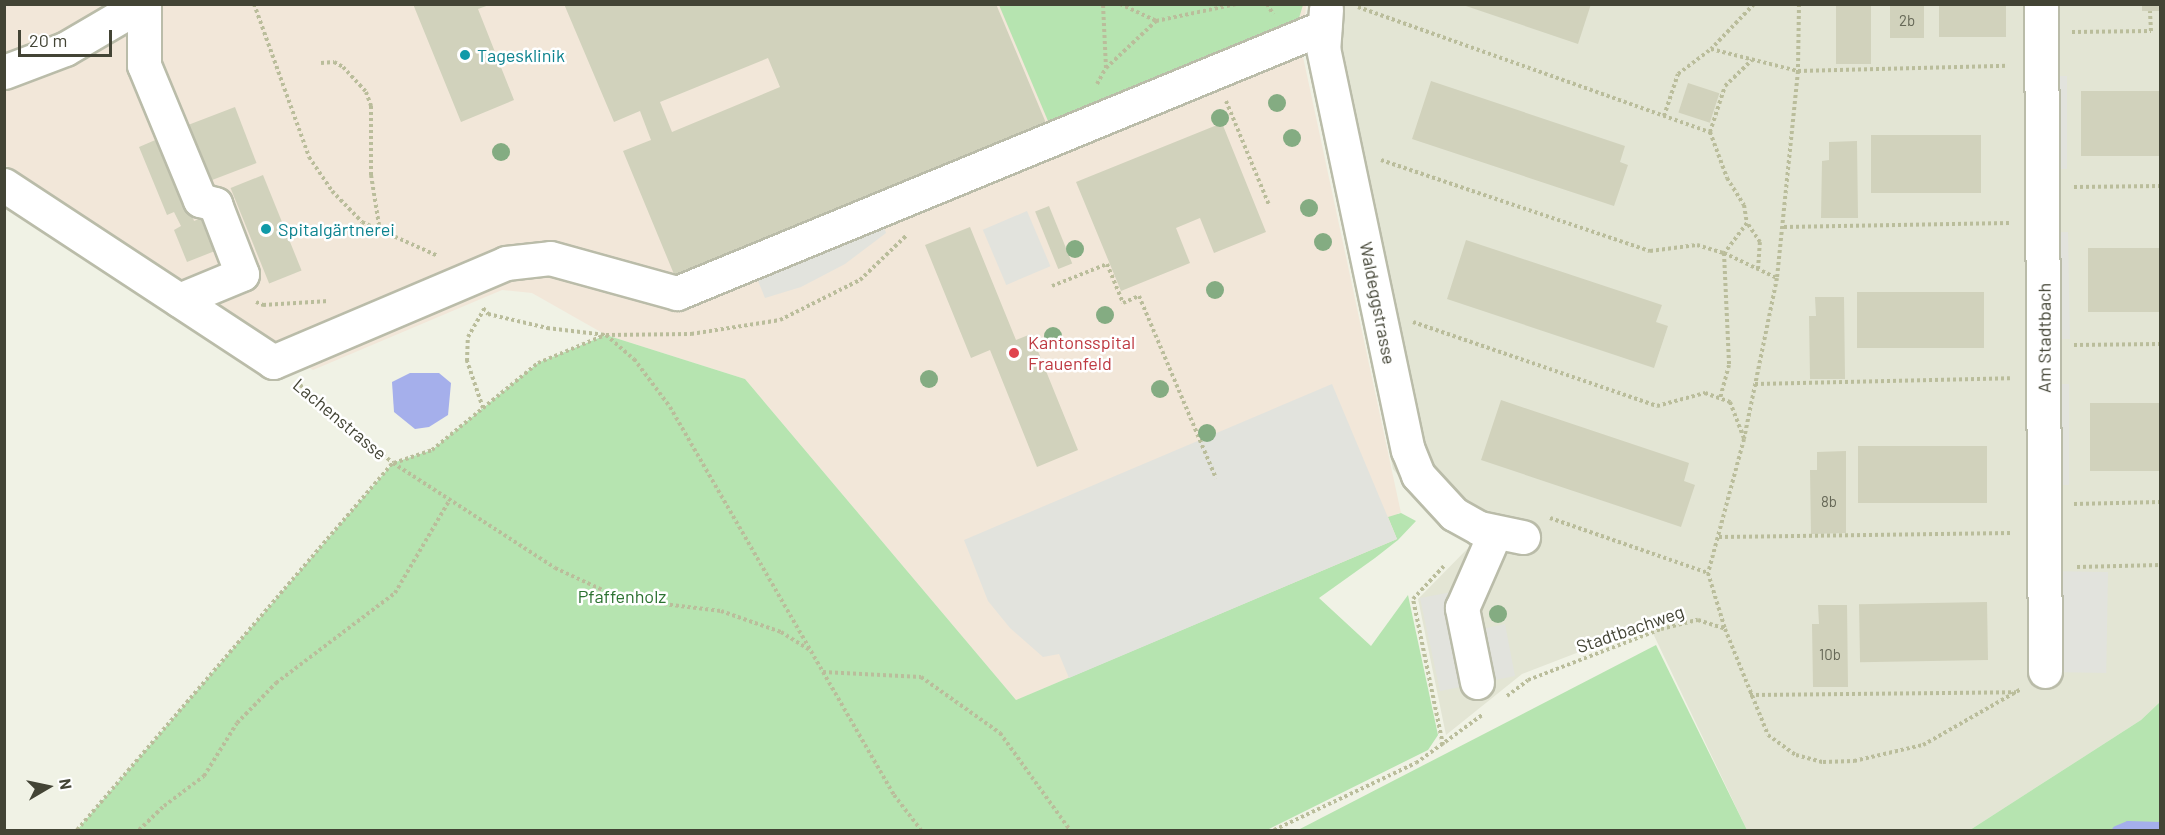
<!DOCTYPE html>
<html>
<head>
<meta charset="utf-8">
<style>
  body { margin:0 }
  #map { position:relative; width:2165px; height:835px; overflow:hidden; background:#f0f2e5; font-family:Barlow,sans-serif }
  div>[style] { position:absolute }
  .residential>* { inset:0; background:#e3e5d4 }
  .medical>* { inset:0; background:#f2e7d9 }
  .green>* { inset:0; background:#b6e4b0 }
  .parking>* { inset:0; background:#e2e3dd; transform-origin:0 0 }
  .water>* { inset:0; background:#a5afeb }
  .stream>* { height:9px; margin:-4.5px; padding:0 4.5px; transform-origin:4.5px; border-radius:4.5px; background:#a5afeb }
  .building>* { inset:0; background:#d1d2bc; transform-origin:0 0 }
  .path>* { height:4px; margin-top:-2px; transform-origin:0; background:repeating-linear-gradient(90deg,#babd9b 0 3px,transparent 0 6px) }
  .roads { filter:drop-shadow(2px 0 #babca9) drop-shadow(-2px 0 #babca9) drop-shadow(0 2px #babca9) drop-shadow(0 -2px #babca9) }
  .minor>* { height:33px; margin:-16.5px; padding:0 16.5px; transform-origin:16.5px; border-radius:16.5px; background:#fff }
  .trees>* { width:18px; height:18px; margin:-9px; border-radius:50%; background:#84ac82 }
  .dots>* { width:16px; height:16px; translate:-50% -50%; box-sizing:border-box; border:3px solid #fff; border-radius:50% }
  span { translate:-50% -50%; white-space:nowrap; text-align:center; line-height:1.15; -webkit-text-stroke:5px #fff; paint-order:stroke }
  .number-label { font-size:15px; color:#666857 }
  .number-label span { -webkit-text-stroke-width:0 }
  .culture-label { font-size:18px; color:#0d838f }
  .left { translate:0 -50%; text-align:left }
  .street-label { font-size:18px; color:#434435 }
  .health-label { font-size:18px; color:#be3a42 }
  .park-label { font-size:18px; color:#2c7231 }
  .frame { position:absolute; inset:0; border:6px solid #434435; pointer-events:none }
  .north { position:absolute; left:18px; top:757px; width:60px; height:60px; -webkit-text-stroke:4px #fff; paint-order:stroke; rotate:81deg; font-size:16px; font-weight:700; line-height:24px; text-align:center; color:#434435 }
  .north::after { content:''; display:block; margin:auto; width:21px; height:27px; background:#434435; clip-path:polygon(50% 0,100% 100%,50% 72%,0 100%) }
  .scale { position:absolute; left:18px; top:30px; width:94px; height:27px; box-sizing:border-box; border:3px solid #434435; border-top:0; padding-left:8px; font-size:18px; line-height:21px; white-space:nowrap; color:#434435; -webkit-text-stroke:4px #fff; paint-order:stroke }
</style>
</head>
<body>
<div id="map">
  <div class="residential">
    <div style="clip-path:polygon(1308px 5px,2160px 5px,2160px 702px,2141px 720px,1970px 830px,1747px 830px,1649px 625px,1522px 674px,1446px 735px,1418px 599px,1475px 541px,1427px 509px,1393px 469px,1305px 51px)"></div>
  </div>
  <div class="medical">
    <div style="clip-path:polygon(4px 5px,1306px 5px,1302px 52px,1401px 513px,1398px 513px,1398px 539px,1016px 700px,745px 379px,606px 335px,532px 293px,502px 290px,313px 370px,5px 165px)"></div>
  </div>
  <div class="green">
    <div style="clip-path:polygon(999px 5px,1303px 5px,1299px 18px,1048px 121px)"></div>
    <div style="clip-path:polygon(606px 335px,745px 379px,1016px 700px,1397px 539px,1388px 517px,1401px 513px,1416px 521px,1398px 540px,1375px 558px,1319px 598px,1371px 646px,1408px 595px,1438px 735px,1428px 750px,1267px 830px,77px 830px,393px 463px,432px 450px,538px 363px)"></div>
    <div style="clip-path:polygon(1656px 645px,1747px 830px,1298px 830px)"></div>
    <div style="clip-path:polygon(2160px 702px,2160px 830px,1970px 830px,2141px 720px)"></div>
  </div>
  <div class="parking">
    <div style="left:2055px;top:76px;width:12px;height:93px"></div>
    <div style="left:1027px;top:211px;width:60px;height:48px;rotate:67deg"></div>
    <div style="clip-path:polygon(881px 218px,886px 233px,845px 264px,801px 287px,765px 298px,754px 271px)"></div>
    <div style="left:2068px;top:232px;width:107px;height:11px;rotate:89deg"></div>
    <div style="clip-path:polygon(1332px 384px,1397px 539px,1069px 678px,1059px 654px,1043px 657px,1010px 628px,988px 601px,964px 540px)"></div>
    <div style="left:2058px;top:384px;width:11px;height:101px"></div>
    <div style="left:2049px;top:571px;width:59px;height:101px;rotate:1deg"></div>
    <div style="clip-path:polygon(1457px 591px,1482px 629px,1505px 624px,1515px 676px,1440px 691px,1420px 598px)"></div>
  </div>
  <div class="water">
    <div style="clip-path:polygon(410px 373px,439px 373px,451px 383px,448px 415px,429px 427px,415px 429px,394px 412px,392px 382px)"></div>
  </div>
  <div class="stream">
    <div style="left:2116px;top:830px;width:13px;rotate:-23deg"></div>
    <div style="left:2128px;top:825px;width:32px;rotate:2deg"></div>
  </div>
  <div class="building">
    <div style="clip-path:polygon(413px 4px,489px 5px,478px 9px,514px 100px,461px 122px)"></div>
    <div style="clip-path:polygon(evenodd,564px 4px,996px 4px,1046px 123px,676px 279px,623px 151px,651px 140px,640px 111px,614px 122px,564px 4px,768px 58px,780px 87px,672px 132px,660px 102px,768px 58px)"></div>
    <div style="clip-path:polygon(1460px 4px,1591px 4px,1578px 44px)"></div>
    <div style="left:1836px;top:4px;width:35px;height:60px"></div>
    <div style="left:1890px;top:4px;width:34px;height:34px"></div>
    <div style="left:1939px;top:4px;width:67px;height:33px"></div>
    <div style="left:2142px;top:4px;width:18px;height:7px"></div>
    <div style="clip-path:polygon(1431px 81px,1625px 146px,1620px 162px,1628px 165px,1614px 206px,1412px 139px)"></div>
    <div style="left:1688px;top:83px;width:33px;height:31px;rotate:18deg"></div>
    <div style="left:2081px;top:91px;width:79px;height:65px"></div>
    <div style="left:235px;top:107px;width:60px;height:51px;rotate:69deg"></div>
    <div style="clip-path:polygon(1222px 123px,1266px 232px,1214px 253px,1200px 218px,1176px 228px,1190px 263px,1121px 291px,1076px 182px)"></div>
    <div style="clip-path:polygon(167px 135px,194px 221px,206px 216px,220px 249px,187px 262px,174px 230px,181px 226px,174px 212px,167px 215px,139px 147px)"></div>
    <div style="left:1981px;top:135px;width:58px;height:110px;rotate:90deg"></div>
    <div style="clip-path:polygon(1857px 141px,1858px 218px,1821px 218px,1822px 161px,1829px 160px,1829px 142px)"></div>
    <div style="left:263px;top:175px;width:103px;height:35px;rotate:68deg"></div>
    <div style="left:1049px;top:206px;width:62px;height:15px;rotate:68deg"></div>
    <div style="clip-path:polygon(970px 227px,1016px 340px,1031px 334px,1078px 450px,1037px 467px,990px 350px,971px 358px,925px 245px)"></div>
    <div style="clip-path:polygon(1466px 240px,1662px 305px,1656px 322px,1668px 326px,1654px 368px,1447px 299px)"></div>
    <div style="left:2088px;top:248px;width:72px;height:64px"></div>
    <div style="left:1984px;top:292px;width:56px;height:127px;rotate:90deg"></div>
    <div style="clip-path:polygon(1815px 297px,1844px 297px,1845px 379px,1810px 379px,1809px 316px,1816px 316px)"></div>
    <div style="clip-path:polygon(1501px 400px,1689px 463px,1684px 481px,1695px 485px,1681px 527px,1481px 460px)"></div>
    <div style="left:2160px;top:403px;width:68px;height:70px;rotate:90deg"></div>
    <div style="left:1987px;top:446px;width:57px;height:129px;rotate:90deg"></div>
    <div style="clip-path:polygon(1846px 451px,1846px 533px,1811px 534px,1810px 470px,1817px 470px,1817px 452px)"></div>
    <div style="left:1987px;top:602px;width:58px;height:128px;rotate:89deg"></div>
    <div style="clip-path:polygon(1818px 605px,1847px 605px,1848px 687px,1813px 687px,1812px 624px,1819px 624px)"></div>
  </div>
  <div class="path">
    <div style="left:254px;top:4px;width:163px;rotate:70.2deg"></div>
    <div style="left:309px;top:157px;width:41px;rotate:55.9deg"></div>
    <div style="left:332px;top:191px;width:43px;rotate:45.9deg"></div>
    <div style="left:362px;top:222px;width:83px;rotate:24.1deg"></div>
    <div style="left:1120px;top:4px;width:40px;rotate:25deg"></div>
    <div style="left:1267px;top:4px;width:12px;rotate:59deg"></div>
    <div style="left:1754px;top:4px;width:62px;rotate:133.7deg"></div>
    <div style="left:1711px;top:49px;width:90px;rotate:14.2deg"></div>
    <div style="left:1798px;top:71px;width:210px;rotate:-1.4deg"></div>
    <div style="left:1799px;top:4px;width:67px;rotate:90.9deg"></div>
    <div style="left:1798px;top:71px;width:208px;rotate:95.8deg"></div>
    <div style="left:1777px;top:278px;width:164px;rotate:101.6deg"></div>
    <div style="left:1744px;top:439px;width:139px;rotate:105deg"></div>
    <div style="left:1708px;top:573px;width:59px;rotate:73.1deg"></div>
    <div style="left:1725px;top:629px;width:114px;rotate:67.9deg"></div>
    <div style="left:1768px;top:735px;width:34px;rotate:36deg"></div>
    <div style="left:1796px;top:755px;width:28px;rotate:15deg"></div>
    <div style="left:1823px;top:762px;width:31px;rotate:-2deg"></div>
    <div style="left:1854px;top:761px;width:71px;rotate:-13.1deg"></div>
    <div style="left:1923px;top:745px;width:113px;rotate:-29.7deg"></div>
    <div style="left:1358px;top:7px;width:374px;rotate:19.6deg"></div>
    <div style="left:1710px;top:132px;width:49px;rotate:69.7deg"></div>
    <div style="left:1727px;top:178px;width:32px;rotate:58deg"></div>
    <div style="left:1744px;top:205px;width:18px;rotate:81deg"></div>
    <div style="left:2072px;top:32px;width:79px;rotate:-0.7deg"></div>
    <div style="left:2151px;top:31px;width:20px;rotate:-93deg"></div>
    <div style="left:321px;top:63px;width:13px;rotate:-4deg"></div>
    <div style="left:334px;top:62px;width:10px;rotate:29deg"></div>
    <div style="left:343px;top:67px;width:34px;rotate:47deg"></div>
    <div style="left:366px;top:92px;width:15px;rotate:70deg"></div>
    <div style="left:371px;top:106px;width:69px;rotate:90deg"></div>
    <div style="left:371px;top:175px;width:57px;rotate:80.9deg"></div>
    <div style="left:1106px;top:68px;width:69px;rotate:-43.2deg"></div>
    <div style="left:1156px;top:21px;width:83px;rotate:-11.9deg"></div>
    <div style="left:1097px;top:84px;width:18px;rotate:-61deg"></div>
    <div style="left:1106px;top:68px;width:64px;rotate:-92.7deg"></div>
    <div style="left:1226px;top:101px;width:113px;rotate:67.5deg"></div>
    <div style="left:1664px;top:116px;width:44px;rotate:-71.6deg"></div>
    <div style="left:1678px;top:74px;width:41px;rotate:-37.1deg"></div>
    <div style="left:1710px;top:132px;width:48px;rotate:-71.9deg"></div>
    <div style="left:1725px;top:86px;width:37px;rotate:-44deg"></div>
    <div style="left:1381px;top:160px;width:284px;rotate:18.7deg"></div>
    <div style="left:1650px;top:251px;width:47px;rotate:-7.3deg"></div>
    <div style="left:1697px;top:245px;width:28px;rotate:17deg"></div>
    <div style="left:1724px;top:253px;width:112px;rotate:87.4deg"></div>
    <div style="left:1729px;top:365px;width:34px;rotate:105deg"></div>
    <div style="left:2074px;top:187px;width:86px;rotate:-0.7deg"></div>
    <div style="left:1784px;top:227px;width:225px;rotate:-1deg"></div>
    <div style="left:1758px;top:269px;width:27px;rotate:-86deg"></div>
    <div style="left:1760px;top:242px;width:23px;rotate:-124deg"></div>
    <div style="left:1747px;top:223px;width:38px;rotate:127deg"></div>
    <div style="left:1724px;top:253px;width:59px;rotate:25.3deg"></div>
    <div style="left:1052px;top:286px;width:59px;rotate:-21.8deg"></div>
    <div style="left:1107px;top:264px;width:42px;rotate:67.7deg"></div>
    <div style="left:1123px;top:303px;width:17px;rotate:-24deg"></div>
    <div style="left:1139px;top:296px;width:198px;rotate:67.1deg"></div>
    <div style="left:256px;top:302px;width:8px;rotate:23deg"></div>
    <div style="left:263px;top:305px;width:66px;rotate:-3.5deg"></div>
    <div style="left:483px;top:308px;width:8px;rotate:50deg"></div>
    <div style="left:488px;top:314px;width:61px;rotate:13.3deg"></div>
    <div style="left:547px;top:328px;width:59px;rotate:6.8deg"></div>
    <div style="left:606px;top:335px;width:85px;rotate:-0.7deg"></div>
    <div style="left:691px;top:334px;width:90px;rotate:-8.9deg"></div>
    <div style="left:780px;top:320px;width:89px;rotate:-26.6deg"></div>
    <div style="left:860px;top:280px;width:65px;rotate:-43.8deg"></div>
    <div style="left:1413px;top:322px;width:258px;rotate:19deg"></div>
    <div style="left:1657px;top:406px;width:50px;rotate:-15.2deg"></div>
    <div style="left:1705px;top:393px;width:27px;rotate:20deg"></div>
    <div style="left:1730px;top:402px;width:39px;rotate:69deg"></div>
    <div style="left:606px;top:335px;width:37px;rotate:41deg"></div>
    <div style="left:634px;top:359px;width:60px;rotate:53.1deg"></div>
    <div style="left:670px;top:407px;width:448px;rotate:60deg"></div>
    <div style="left:894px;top:795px;width:44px;rotate:52.4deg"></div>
    <div style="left:2074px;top:345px;width:86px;rotate:-0.7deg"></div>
    <div style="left:1755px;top:384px;width:255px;rotate:-1.3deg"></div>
    <div style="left:300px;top:385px;width:121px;rotate:40deg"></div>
    <div style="left:393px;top:463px;width:193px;rotate:32.9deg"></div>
    <div style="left:555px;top:568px;width:74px;rotate:24.8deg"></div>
    <div style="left:622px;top:599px;width:100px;rotate:6.9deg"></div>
    <div style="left:721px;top:611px;width:64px;rotate:19.3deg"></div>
    <div style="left:781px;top:632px;width:36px;rotate:32deg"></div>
    <div style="left:483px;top:408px;width:50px;rotate:-108.8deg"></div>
    <div style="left:467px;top:361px;width:24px;rotate:-88deg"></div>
    <div style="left:468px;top:337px;width:32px;rotate:-60deg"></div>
    <div style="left:394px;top:463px;width:40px;rotate:-18.9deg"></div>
    <div style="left:432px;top:450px;width:137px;rotate:-39.4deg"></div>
    <div style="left:538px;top:363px;width:73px;rotate:-22.7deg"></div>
    <div style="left:2074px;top:504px;width:86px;rotate:-1.3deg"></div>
    <div style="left:1550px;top:518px;width:167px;rotate:19.2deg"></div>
    <div style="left:1719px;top:537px;width:292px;rotate:-0.8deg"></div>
    <div style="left:2077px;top:567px;width:83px;rotate:-1.4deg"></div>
    <div style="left:823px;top:672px;width:98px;rotate:2.9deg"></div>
    <div style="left:921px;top:677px;width:97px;rotate:35.3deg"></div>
    <div style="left:1000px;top:733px;width:120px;rotate:54.2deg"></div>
    <div style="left:1750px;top:695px;width:266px;rotate:-0.6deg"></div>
    <div style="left:1507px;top:696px;width:26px;rotate:-37deg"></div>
    <div style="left:1528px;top:680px;width:142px;rotate:-21deg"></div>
    <div style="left:1661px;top:629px;width:38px;rotate:-14deg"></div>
    <div style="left:1698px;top:620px;width:28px;rotate:18deg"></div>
    <div style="left:1443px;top:745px;width:149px;rotate:-101.6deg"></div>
    <div style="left:1413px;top:599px;width:45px;rotate:-46.8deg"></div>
    <div style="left:77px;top:830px;width:484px;rotate:-49.3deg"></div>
    <div style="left:139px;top:830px;width:35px;rotate:-44deg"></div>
    <div style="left:164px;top:806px;width:50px;rotate:-36.9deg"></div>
    <div style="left:204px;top:776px;width:62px;rotate:-58.1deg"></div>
    <div style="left:237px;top:723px;width:56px;rotate:-45.7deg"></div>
    <div style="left:276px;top:683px;width:149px;rotate:-37.1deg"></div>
    <div style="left:395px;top:593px;width:107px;rotate:-59.6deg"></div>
    <div style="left:1274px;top:830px;width:157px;rotate:-25.3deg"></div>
    <div style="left:1416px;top:763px;width:82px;rotate:-36deg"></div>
  </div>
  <div class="roads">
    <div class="minor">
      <div style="left:144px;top:4px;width:61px;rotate:90deg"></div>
      <div style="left:144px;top:65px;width:146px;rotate:67.5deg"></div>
      <div style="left:200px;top:200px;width:16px;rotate:15deg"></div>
      <div style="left:215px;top:204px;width:75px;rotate:68.9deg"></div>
      <div style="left:242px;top:274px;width:68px;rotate:157.6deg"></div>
      <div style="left:2041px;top:4px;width:667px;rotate:89.66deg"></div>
      <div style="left:1326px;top:9px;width:39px;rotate:94deg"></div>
      <div style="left:1323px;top:48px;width:411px;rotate:78.1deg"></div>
      <div style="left:1408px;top:450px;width:27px;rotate:68deg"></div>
      <div style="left:1418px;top:475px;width:53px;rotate:47.3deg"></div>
      <div style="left:1454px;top:514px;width:29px;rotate:29deg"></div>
      <div style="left:1479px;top:528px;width:45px;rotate:11.6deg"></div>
      <div style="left:4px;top:72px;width:65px;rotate:-20.7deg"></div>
      <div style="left:65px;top:49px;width:89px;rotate:-30.3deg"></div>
      <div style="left:4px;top:185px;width:322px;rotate:33.3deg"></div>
      <div style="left:273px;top:362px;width:253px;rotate:-23deg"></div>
      <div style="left:506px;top:263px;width:44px;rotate:-6.5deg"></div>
      <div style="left:550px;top:258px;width:132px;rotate:15.4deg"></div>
      <div style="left:677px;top:293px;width:700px;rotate:-22.35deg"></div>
      <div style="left:1477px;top:682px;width:76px;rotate:-101.5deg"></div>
      <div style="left:1462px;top:608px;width:82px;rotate:-66.3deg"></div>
    </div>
  </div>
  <div class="trees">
    <div style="left:1277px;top:103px"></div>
    <div style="left:1220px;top:118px"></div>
    <div style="left:1292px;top:138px"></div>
    <div style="left:501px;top:152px"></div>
    <div style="left:1309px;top:208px"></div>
    <div style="left:1323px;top:242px"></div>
    <div style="left:1075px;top:249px"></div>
    <div style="left:1215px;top:290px"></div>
    <div style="left:1105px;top:315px"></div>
    <div style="left:1053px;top:336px"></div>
    <div style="left:929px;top:379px"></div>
    <div style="left:1160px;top:389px"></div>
    <div style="left:1207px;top:433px"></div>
    <div style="left:1498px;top:614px"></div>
  </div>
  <div class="dots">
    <div style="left:465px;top:55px;background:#0f9aa8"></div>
    <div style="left:266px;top:229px;background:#0f9aa8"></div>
    <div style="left:1014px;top:353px;background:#e0444e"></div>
  </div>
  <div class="number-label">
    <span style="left:1907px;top:21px">2b</span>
    <span style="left:1829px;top:502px">8b</span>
    <span style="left:1830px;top:655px">10b</span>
  </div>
  <div class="culture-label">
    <span class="left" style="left:477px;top:55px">Tagesklinik</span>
    <span class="left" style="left:278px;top:229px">Spitalgärtnerei</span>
  </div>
  <div class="street-label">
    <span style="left:1378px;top:303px;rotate:79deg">Waldeggstrasse</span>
    <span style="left:2044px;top:338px;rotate:-90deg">Am Stadtbach</span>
    <span style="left:340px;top:419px;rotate:40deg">Lachenstrasse</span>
    <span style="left:1630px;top:629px;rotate:-19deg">Stadtbachweg</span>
  </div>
  <div class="health-label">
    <span class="left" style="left:1028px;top:353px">Kantonsspital<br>Frauenfeld</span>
  </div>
  <div class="park-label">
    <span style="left:622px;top:596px">Pfaffenholz</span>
  </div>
  <div class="frame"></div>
  <div class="north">N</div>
  <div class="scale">20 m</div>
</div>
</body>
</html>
